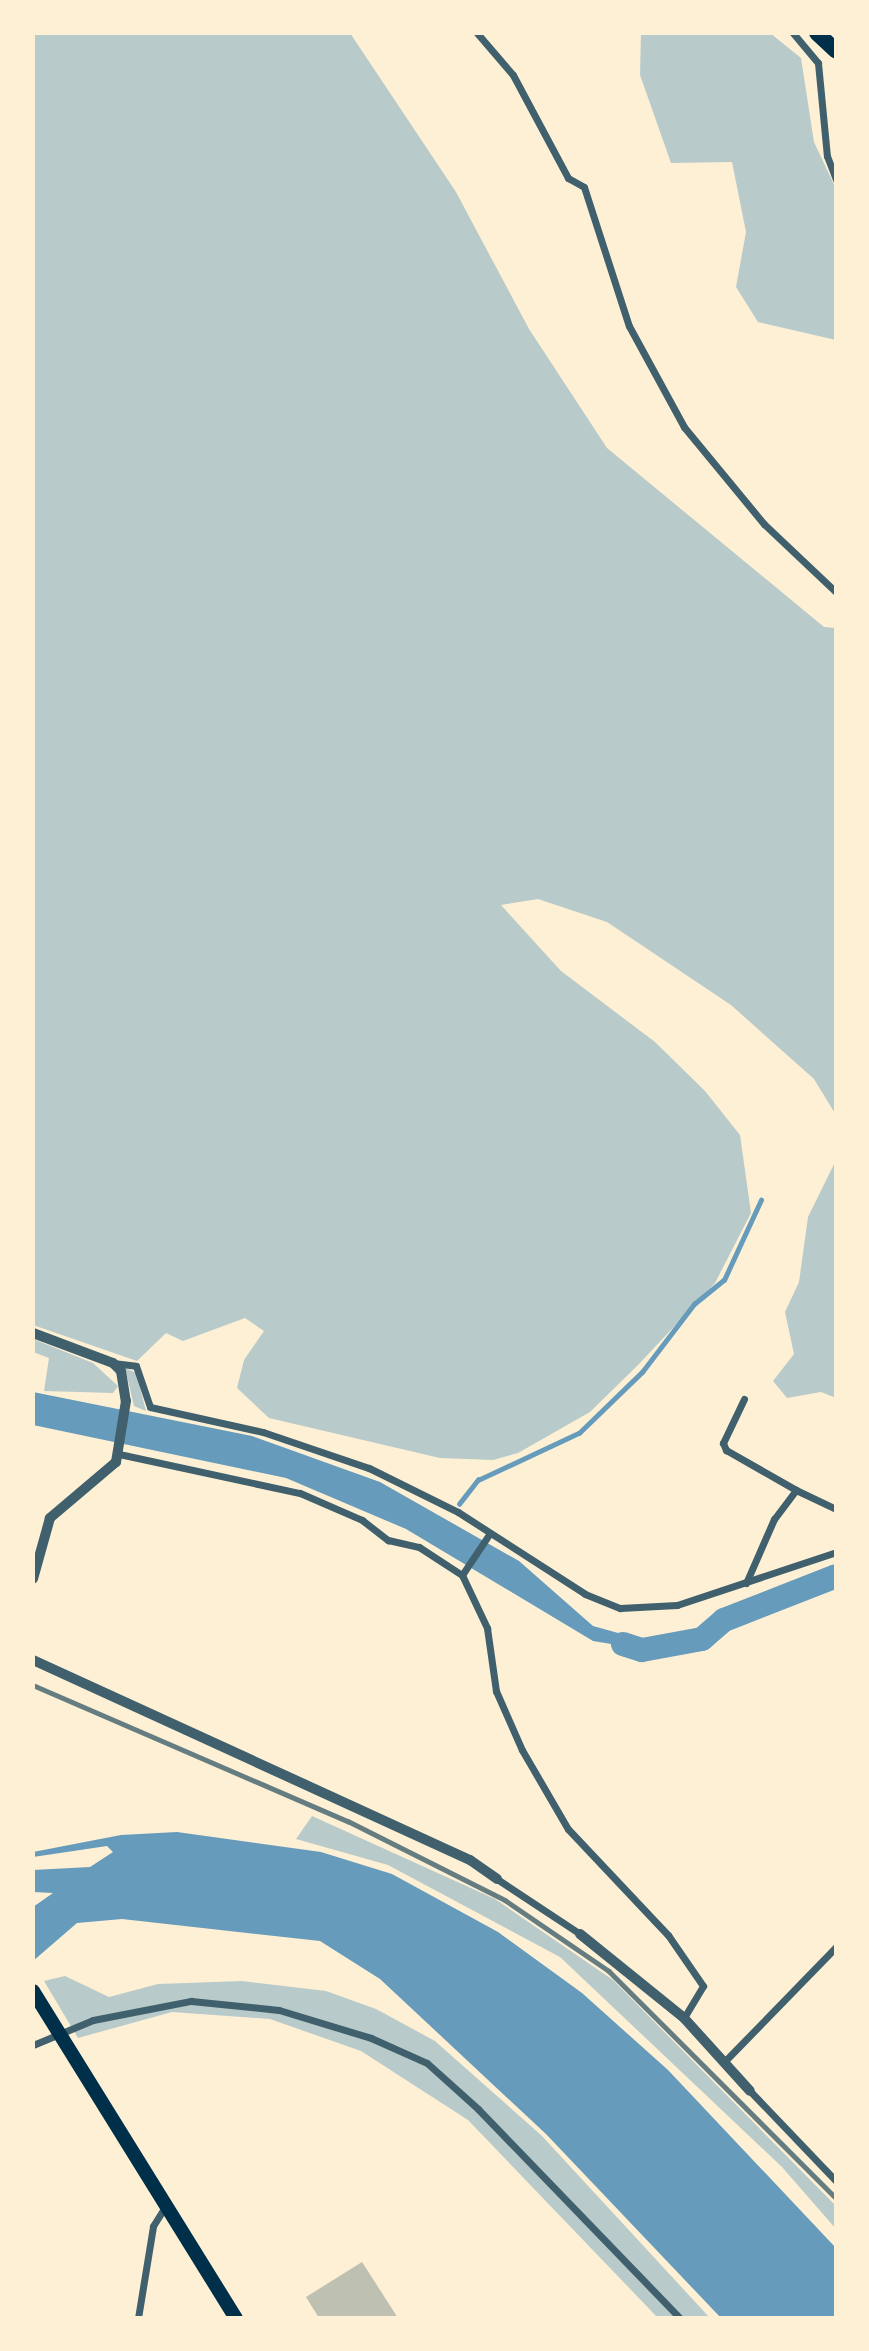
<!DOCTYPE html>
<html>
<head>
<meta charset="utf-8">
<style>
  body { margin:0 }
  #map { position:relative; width:869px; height:2351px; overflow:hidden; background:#fdf0d5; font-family:Quicksand,sans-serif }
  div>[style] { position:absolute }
  .green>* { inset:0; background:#b9caca }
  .water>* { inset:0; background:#669bbc }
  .stream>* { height:4.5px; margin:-2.25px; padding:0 2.25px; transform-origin:2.25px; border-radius:2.25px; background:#669bbc }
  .river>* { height:24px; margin:-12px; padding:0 12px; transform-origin:12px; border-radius:12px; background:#669bbc }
  .building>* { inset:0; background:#bec0b2 }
  .minor>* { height:7px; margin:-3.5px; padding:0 3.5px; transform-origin:3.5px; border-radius:3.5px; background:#3f606c }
  .tertiary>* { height:10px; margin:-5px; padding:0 5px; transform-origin:5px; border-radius:5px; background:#3f606c }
  .trunk>* { height:14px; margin:-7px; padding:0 7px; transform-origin:7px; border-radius:7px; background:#003049 }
  .motorway>* { height:16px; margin:-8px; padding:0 8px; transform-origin:8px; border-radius:8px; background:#003049 }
  .rail>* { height:4.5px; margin:-2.25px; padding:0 2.25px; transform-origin:2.25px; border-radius:2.25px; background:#657d81 }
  span { translate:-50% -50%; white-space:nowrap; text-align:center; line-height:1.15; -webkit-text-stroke:6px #fdf0d5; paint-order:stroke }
  .frame { position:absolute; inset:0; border:35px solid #fdf0d5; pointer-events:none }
</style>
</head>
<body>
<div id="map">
  <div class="green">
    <div style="clip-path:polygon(33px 33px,350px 33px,456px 192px,529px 329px,607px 448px,824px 627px,836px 628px,836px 1115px,814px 1079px,731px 1005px,607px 922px,538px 899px,501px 905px,561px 971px,655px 1042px,705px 1091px,740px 1135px,751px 1213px,715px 1283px,638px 1365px,590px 1412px,518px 1453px,493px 1460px,440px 1458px,269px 1418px,237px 1388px,244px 1360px,264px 1331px,245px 1318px,183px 1341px,166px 1333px,137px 1361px,33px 1325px)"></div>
    <div style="clip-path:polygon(641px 33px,770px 33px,801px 58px,814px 142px,836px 189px,836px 340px,758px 322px,736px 287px,746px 232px,732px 162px,671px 163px,640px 75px)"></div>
    <div style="clip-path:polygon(836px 1160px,836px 1398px,821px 1392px,787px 1398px,773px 1381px,794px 1354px,785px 1312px,799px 1282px,808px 1217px)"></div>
    <div style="clip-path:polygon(33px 1339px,93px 1363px,118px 1386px,113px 1393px,44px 1391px,49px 1358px,33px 1352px)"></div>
    <div style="clip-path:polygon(125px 1368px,136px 1373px,146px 1411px,134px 1406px)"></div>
    <div style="clip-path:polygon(312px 1816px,495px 1899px,613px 1980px,836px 2206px,836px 2229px,782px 2167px,560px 1957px,388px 1865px,296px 1839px)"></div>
    <div style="clip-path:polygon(65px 1976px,109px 1997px,158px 1984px,242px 1981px,326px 1991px,376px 2009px,435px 2041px,542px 2136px,710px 2318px,658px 2318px,468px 2120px,361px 2051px,270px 2019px,172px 2012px,78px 2038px,44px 1981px)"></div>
  </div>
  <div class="water">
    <div style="clip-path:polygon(33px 1392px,252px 1436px,380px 1482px,519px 1561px,593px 1626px,654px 1643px,654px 1651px,593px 1641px,406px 1529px,286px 1478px,33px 1425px)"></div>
    <div style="clip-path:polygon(177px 1832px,321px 1852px,392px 1874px,498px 1932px,582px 1993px,668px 2070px,836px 2248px,836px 2318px,721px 2318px,546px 2134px,380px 1979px,320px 1941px,122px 1919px,77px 1923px,33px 1961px,33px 1907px,53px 1893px,33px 1892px,33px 1870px,90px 1867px,113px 1852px,107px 1846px,33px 1857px,33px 1852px,121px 1835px)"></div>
  </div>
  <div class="stream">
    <div style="left:459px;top:1504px;width:31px;rotate:-52deg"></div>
    <div style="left:478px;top:1480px;width:111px;rotate:-25deg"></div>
    <div style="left:579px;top:1433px;width:88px;rotate:-44.1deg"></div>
    <div style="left:642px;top:1372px;width:86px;rotate:-52.6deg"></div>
    <div style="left:694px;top:1304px;width:38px;rotate:-39deg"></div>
    <div style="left:724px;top:1280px;width:88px;rotate:-65.2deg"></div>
  </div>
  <div class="river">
    <div style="left:623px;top:1644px;width:20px;rotate:18deg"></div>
    <div style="left:642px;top:1650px;width:61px;rotate:-10.4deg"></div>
    <div style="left:702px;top:1639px;width:29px;rotate:-41deg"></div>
    <div style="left:724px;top:1620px;width:120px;rotate:-21.4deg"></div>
  </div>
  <div class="building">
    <div style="clip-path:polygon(362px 2262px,398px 2318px,319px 2318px,306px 2297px)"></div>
  </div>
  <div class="minor">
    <div style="left:477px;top:33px;width:55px;rotate:49.4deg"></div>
    <div style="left:513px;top:75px;width:117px;rotate:61.9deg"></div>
    <div style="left:568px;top:178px;width:18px;rotate:29deg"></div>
    <div style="left:584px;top:187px;width:146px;rotate:72.1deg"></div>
    <div style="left:629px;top:326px;width:115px;rotate:61.4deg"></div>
    <div style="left:684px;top:427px;width:126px;rotate:50.5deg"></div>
    <div style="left:764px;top:524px;width:99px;rotate:43.4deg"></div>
    <div style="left:793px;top:33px;width:39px;rotate:50deg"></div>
    <div style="left:818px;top:63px;width:93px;rotate:84.5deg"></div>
    <div style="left:827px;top:156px;width:26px;rotate:69deg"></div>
    <div style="left:113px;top:1363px;width:23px;rotate:7deg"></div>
    <div style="left:136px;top:1366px;width:43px;rotate:71.1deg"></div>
    <div style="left:150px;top:1407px;width:116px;rotate:12.5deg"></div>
    <div style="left:263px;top:1432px;width:112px;rotate:18.8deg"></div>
    <div style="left:369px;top:1468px;width:99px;rotate:26.3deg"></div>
    <div style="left:458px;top:1512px;width:151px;rotate:32.8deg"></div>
    <div style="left:585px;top:1594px;width:38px;rotate:22deg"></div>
    <div style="left:620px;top:1608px;width:57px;rotate:-3deg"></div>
    <div style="left:677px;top:1605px;width:168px;rotate:-18.4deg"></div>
    <div style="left:744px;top:1399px;width:49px;rotate:115.5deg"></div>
    <div style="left:723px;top:1443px;width:8px;rotate:67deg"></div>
    <div style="left:726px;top:1450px;width:81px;rotate:29.7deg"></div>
    <div style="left:796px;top:1490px;width:36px;rotate:127deg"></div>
    <div style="left:774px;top:1519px;width:70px;rotate:113.6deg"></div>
    <div style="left:119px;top:1454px;width:185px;rotate:12.2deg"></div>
    <div style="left:300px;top:1493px;width:68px;rotate:23.5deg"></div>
    <div style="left:362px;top:1520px;width:33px;rotate:38deg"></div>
    <div style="left:388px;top:1540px;width:32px;rotate:13deg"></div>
    <div style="left:419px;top:1547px;width:51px;rotate:33.1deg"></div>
    <div style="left:462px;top:1575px;width:59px;rotate:64.7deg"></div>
    <div style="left:487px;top:1628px;width:64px;rotate:81.9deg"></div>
    <div style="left:496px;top:1691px;width:64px;rotate:66.2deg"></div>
    <div style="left:522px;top:1750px;width:91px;rotate:59.8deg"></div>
    <div style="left:568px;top:1829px;width:146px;rotate:46.7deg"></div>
    <div style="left:668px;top:1935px;width:62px;rotate:55.5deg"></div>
    <div style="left:703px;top:1986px;width:37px;rotate:121deg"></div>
    <div style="left:796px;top:1490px;width:44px;rotate:25.4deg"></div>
    <div style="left:462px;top:1575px;width:50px;rotate:-56.3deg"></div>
    <div style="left:497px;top:1879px;width:100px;rotate:33.5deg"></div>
    <div style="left:33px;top:2045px;width:65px;rotate:-22.6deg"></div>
    <div style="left:93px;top:2020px;width:100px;rotate:-11deg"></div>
    <div style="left:191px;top:2001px;width:88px;rotate:5.8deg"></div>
    <div style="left:279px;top:2010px;width:96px;rotate:16.9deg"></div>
    <div style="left:371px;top:2038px;width:61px;rotate:24.1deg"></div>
    <div style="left:427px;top:2063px;width:69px;rotate:42deg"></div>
    <div style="left:478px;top:2109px;width:291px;rotate:46deg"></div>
    <div style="left:725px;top:2061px;width:159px;rotate:-45.8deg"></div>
    <div style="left:750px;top:2091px;width:124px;rotate:46.3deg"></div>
    <div style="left:138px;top:2318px;width:93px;rotate:-80.7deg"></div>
    <div style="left:153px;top:2226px;width:25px;rotate:-58deg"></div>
  </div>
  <div class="tertiary">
    <div style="left:33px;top:1333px;width:85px;rotate:20.6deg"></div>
    <div style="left:113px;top:1363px;width:11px;rotate:45deg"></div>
    <div style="left:121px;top:1371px;width:30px;rotate:81deg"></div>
    <div style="left:126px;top:1401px;width:62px;rotate:99.3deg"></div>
    <div style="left:116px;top:1462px;width:87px;rotate:139.7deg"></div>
    <div style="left:50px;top:1518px;width:63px;rotate:105.6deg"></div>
    <div style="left:33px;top:1660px;width:481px;rotate:24.6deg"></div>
    <div style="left:470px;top:1860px;width:33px;rotate:35deg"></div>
    <div style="left:580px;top:1934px;width:134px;rotate:38.9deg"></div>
    <div style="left:684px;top:2018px;width:98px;rotate:47.9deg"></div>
  </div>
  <div class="trunk">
    <div style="left:33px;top:1991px;width:385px;rotate:58.2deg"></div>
  </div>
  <div class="motorway">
    <div style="left:817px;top:33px;width:26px;rotate:43deg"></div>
  </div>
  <div class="rail">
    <div style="left:33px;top:1685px;width:343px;rotate:23.4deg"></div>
    <div style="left:348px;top:1821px;width:176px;rotate:26.7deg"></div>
    <div style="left:505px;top:1900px;width:126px;rotate:34.3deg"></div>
    <div style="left:609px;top:1971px;width:321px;rotate:45deg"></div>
  </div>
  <div class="frame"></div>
</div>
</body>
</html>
